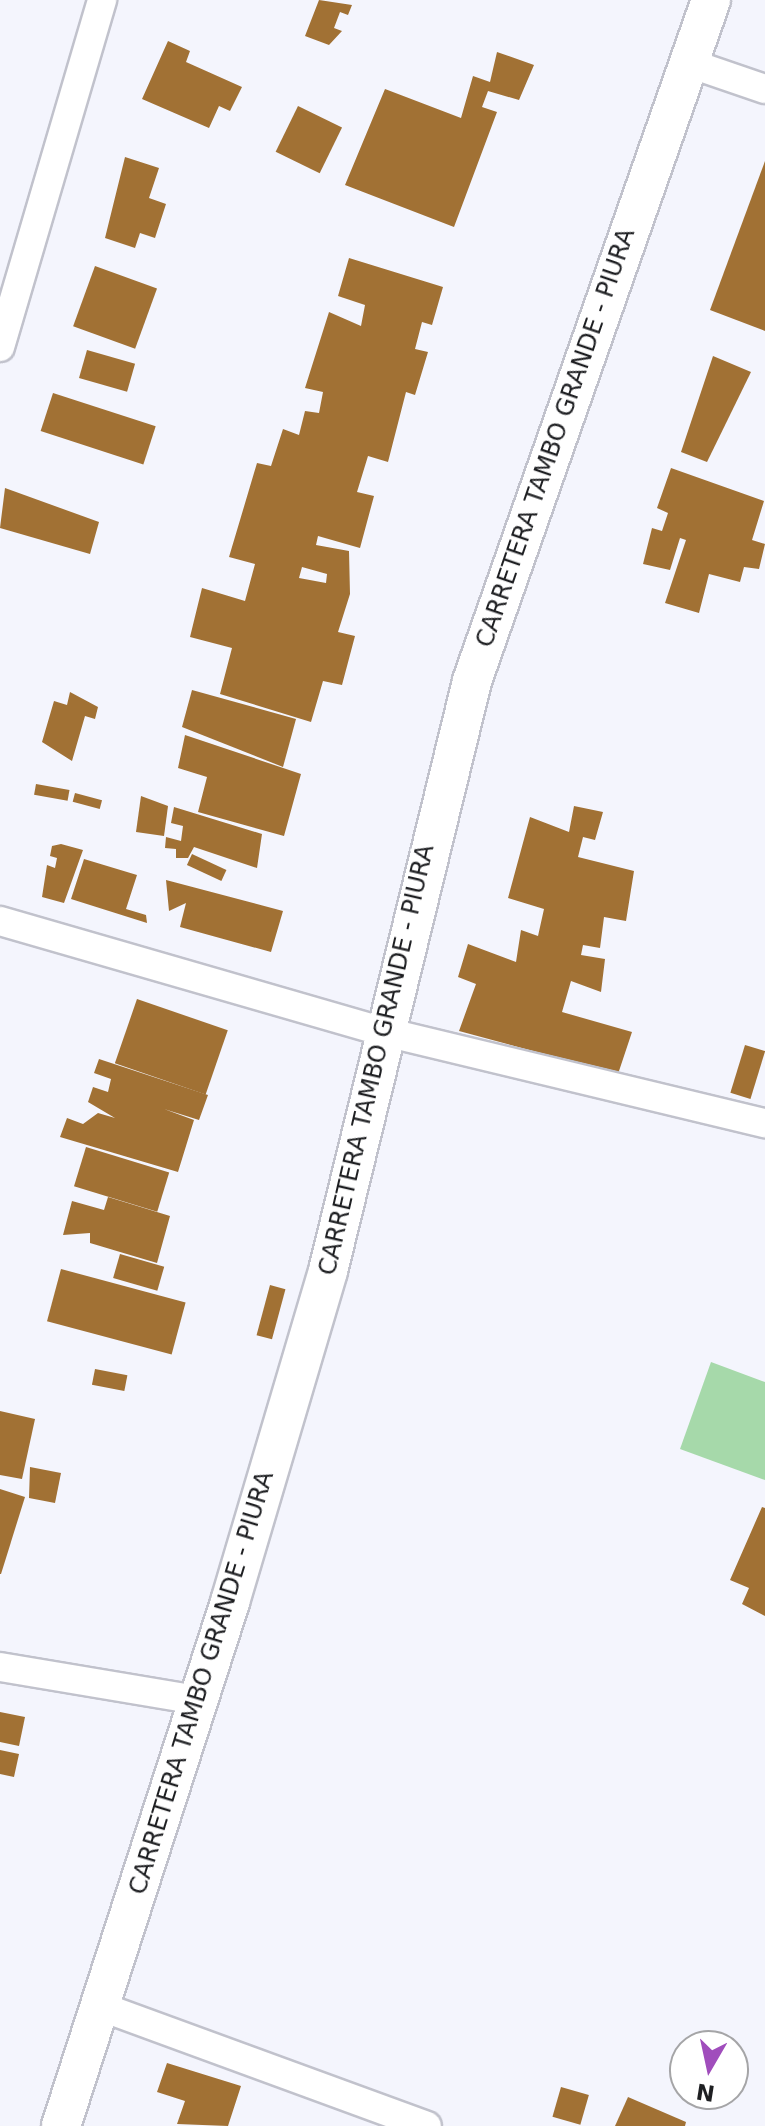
<!DOCTYPE html>
<html>
<head>
<meta charset="utf-8">
<style>
  body { margin:0 }
  #map { position:relative; width:765px; height:2126px; overflow:hidden; background:#f4f5fd; font-family:"DejaVu Sans",sans-serif }
  div>[style] { position:absolute }
  .green>* { inset:0; background:#a6d9aa }
  .building>* { inset:0; background:#a17134; transform-origin:0 0 }
  .roads { filter:drop-shadow(2px 0 #c1c2cc) drop-shadow(-2px 0 #c1c2cc) drop-shadow(0 2px #c1c2cc) drop-shadow(0 -2px #c1c2cc) }
  .minor>* { height:28px; margin:-14px; padding:0 14px; transform-origin:14px; border-radius:14px; background:#fff }
  .secondary>* { height:38px; margin:-19px; padding:0 19px; transform-origin:19px; border-radius:19px; background:#fff }
  span { translate:-50% -50%; white-space:nowrap; text-align:center; line-height:1.15; -webkit-text-stroke:6px #fff; paint-order:stroke }
  .street-label { font-size:24px; color:#1e1f22 }
  .north { position:absolute; left:669px; top:2030px; width:80px; height:80px; box-sizing:border-box; background:#fff; border:2px solid #a5a5a7; border-radius:50%; rotate:189deg; font-size:22px; font-weight:700; line-height:32px; text-align:center; color:#1e1f22 }
  .north::after { content:''; display:block; margin:auto; width:28px; height:36px; background:#a04dbc; clip-path:polygon(50% 0,100% 100%,50% 72%,0 100%) }
</style>
</head>
<body>
<div id="map">
  <div class="green">
    <div style="clip-path:polygon(711px 1362px,765px 1382px,765px 1480px,680px 1449px)"></div>
  </div>
  <div class="building">
    <div style="clip-path:polygon(319px 0,352px 5px,348px 15px,340px 12px,334px 28px,342px 31px,329px 45px,305px 36px)"></div>
    <div style="clip-path:polygon(168px 41px,190px 51px,186px 62px,242px 87px,230px 111px,219px 106px,209px 128px,142px 99px)"></div>
    <div style="clip-path:polygon(497px 52px,534px 65px,519px 100px,488px 91px,482px 107px,497px 112px,454px 227px,345px 185px,385px 89px,461px 118px,473px 76px,490px 82px)"></div>
    <div style="left:298px;top:106px;width:49px;height:51px;rotate:26deg"></div>
    <div style="clip-path:polygon(125px 157px,159px 168px,149px 198px,166px 204px,155px 238px,140px 233px,135px 248px,105px 238px)"></div>
    <div style="clip-path:polygon(765px 161px,765px 331px,710px 310px)"></div>
    <div style="clip-path:polygon(evenodd,349px 258px,443px 287px,432px 325px,422px 322px,415px 349px,428px 352px,415px 395px,406px 392px,388px 462px,368px 456px,357px 492px,374px 496px,360px 548px,318px 536px,316px 545px,349px 551px,350px 594px,338px 632px,355px 636px,342px 685px,323px 681px,311px 722px,220px 694px,232px 648px,190px 637px,202px 588px,245px 601px,255px 564px,229px 557px,257px 463px,271px 466px,283px 429px,299px 435px,305px 411px,319px 413px,323px 392px,305px 388px,329px 312px,361px 326px,365px 305px,338px 296px,349px 258px,302px 567px,327px 574px,326px 583px,299px 578px,302px 567px)"></div>
    <div style="left:95px;top:266px;width:66px;height:64px;rotate:20deg"></div>
    <div style="left:87px;top:350px;width:50px;height:29px;rotate:16deg"></div>
    <div style="clip-path:polygon(713px 356px,751px 372px,707px 462px,681px 452px)"></div>
    <div style="left:53px;top:393px;width:108px;height:40px;rotate:18deg"></div>
    <div style="clip-path:polygon(671px 468px,764px 501px,752px 540px,765px 544px,759px 569px,744px 567px,740px 582px,709px 574px,699px 613px,665px 603px,686px 540px,680px 538px,670px 570px,643px 564px,652px 528px,662px 531px,668px 513px,657px 508px)"></div>
    <div style="clip-path:polygon(5px 488px,99px 522px,90px 554px,0 528px)"></div>
    <div style="clip-path:polygon(192px 690px,296px 719px,283px 767px,182px 727px)"></div>
    <div style="clip-path:polygon(70px 692px,98px 707px,95px 719px,85px 716px,72px 761px,42px 742px,54px 701px,67px 705px)"></div>
    <div style="clip-path:polygon(185px 735px,301px 774px,284px 836px,198px 812px,207px 777px,178px 768px)"></div>
    <div style="left:36px;top:784px;width:34px;height:11px;rotate:10deg"></div>
    <div style="left:75px;top:793px;width:28px;height:9px;rotate:15deg"></div>
    <div style="clip-path:polygon(141px 796px,168px 806px,164px 836px,136px 832px)"></div>
    <div style="clip-path:polygon(574px 806px,603px 812px,595px 840px,583px 837px,578px 857px,634px 871px,626px 921px,604px 917px,600px 948px,583px 945px,581px 955px,605px 959px,601px 992px,571px 981px,562px 1012px,632px 1032px,618px 1074px,459px 1031px,476px 984px,458px 977px,468px 944px,516px 962px,521px 930px,538px 936px,544px 909px,508px 898px,530px 817px,569px 832px)"></div>
    <div style="clip-path:polygon(174px 807px,262px 834px,257px 868px,194px 847px,188px 858px,176px 858px,176px 849px,165px 848px,166px 837px,181px 841px,183px 826px,171px 823px)"></div>
    <div style="clip-path:polygon(61px 844px,83px 850px,64px 903px,42px 897px,47px 865px,55px 868px,57px 858px,50px 856px,52px 846px)"></div>
    <div style="left:192px;top:854px;width:38px;height:12px;rotate:25deg"></div>
    <div style="clip-path:polygon(84px 859px,137px 875px,126px 909px,146px 915px,147px 923px,71px 899px)"></div>
    <div style="clip-path:polygon(166px 880px,283px 911px,271px 952px,180px 927px,186px 903px,169px 911px)"></div>
    <div style="left:137px;top:999px;width:96px;height:68px;rotate:19deg"></div>
    <div style="left:745px;top:1045px;width:21px;height:50px;rotate:17deg"></div>
    <div style="clip-path:polygon(99px 1059px,208px 1095px,199px 1120px,164px 1109px,194px 1120px,178px 1172px,60px 1137px,67px 1118px,83px 1124px,98px 1113px,115px 1118px,88px 1102px,93px 1087px,108px 1092px,111px 1079px,94px 1073px)"></div>
    <div style="left:86px;top:1147px;width:87px;height:41px;rotate:17deg"></div>
    <div style="clip-path:polygon(108px 1197px,170px 1216px,157px 1263px,90px 1243px,90px 1233px,63px 1235px,72px 1201px,104px 1210px)"></div>
    <div style="left:120px;top:1254px;width:46px;height:25px;rotate:16deg"></div>
    <div style="left:61px;top:1269px;width:129px;height:54px;rotate:15deg"></div>
    <div style="left:270px;top:1285px;width:16px;height:52px;rotate:15deg"></div>
    <div style="left:95px;top:1369px;width:33px;height:16px;rotate:11deg"></div>
    <div style="clip-path:polygon(0 1411px,35px 1419px,22px 1479px,0 1475px)"></div>
    <div style="clip-path:polygon(30px 1467px,61px 1473px,55px 1503px,29px 1498px)"></div>
    <div style="clip-path:polygon(0 1489px,25px 1497px,1px 1574px,0 1574px)"></div>
    <div style="clip-path:polygon(762px 1507px,765px 1508px,765px 1616px,742px 1604px,749px 1588px,730px 1580px)"></div>
    <div style="clip-path:polygon(0 1712px,25px 1717px,19px 1746px,0 1742px)"></div>
    <div style="clip-path:polygon(0 1750px,19px 1754px,14px 1777px,0 1774px)"></div>
    <div style="clip-path:polygon(167px 2063px,241px 2086px,228px 2126px,177px 2124px,185px 2101px,157px 2092px)"></div>
    <div style="left:561px;top:2087px;width:29px;height:31px;rotate:16deg"></div>
    <div style="clip-path:polygon(628px 2097px,686px 2122px,685px 2126px,615px 2126px)"></div>
  </div>
  <div class="roads">
    <div class="minor">
      <div style="left:689px;top:63px;width:80px;rotate:18.9deg"></div>
      <div style="left:0;top:347px;width:362px;rotate:-73.6deg"></div>
      <div style="left:0;top:921px;width:401px;rotate:16.1deg"></div>
      <div style="left:385px;top:1032px;width:391px;rotate:13.5deg"></div>
      <div style="left:0;top:1667px;width:201px;rotate:9.5deg"></div>
      <div style="left:99px;top:2006px;width:349px;rotate:20.1deg"></div>
    </div>
    <div class="secondary">
      <div style="left:61px;top:2126px;width:551px;rotate:-72.12deg"></div>
      <div style="left:230px;top:1602px;width:345px;rotate:-73.5deg"></div>
      <div style="left:328px;top:1271px;width:607px;rotate:-76.28deg"></div>
      <div style="left:472px;top:681px;width:722px;rotate:-70.66deg"></div>
    </div>
  </div>
  <div class="street-label">
    <span style="left:556px;top:438px;rotate:-71deg">CARRETERA TAMBO GRANDE - PIURA</span>
    <span style="left:377px;top:1060px;rotate:-77deg">CARRETERA TAMBO GRANDE - PIURA</span>
    <span style="left:202px;top:1683px;rotate:-73deg">CARRETERA TAMBO GRANDE - PIURA</span>
  </div>
  <div class="north">N</div>
</div>
</body>
</html>
